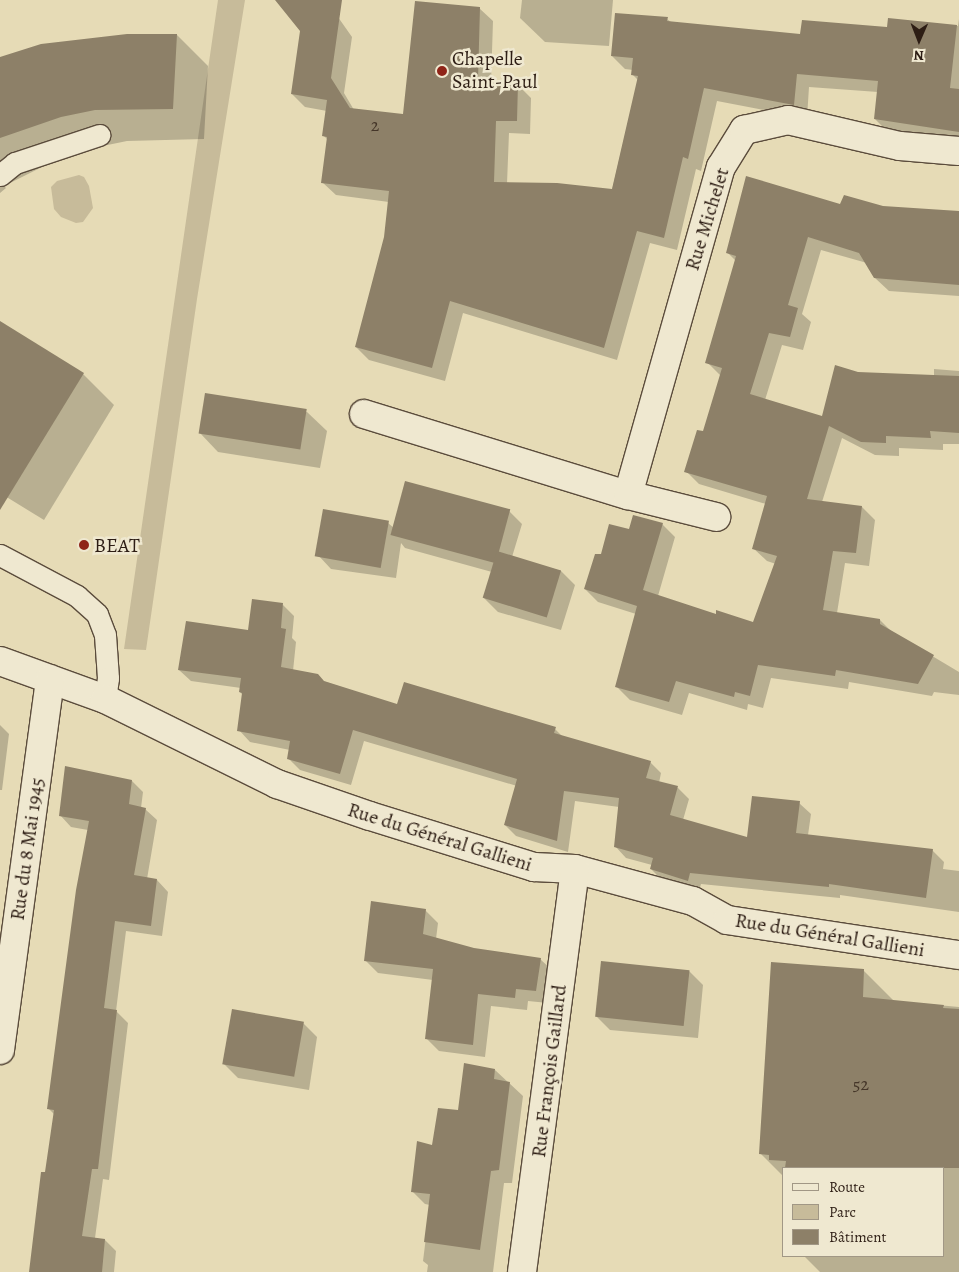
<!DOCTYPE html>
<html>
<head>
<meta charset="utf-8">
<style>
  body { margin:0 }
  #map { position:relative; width:959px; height:1272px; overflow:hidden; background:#e6dbb6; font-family:Alegreya,serif }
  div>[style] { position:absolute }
  .green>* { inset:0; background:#c7bb9a }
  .shadow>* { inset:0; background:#0003 }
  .building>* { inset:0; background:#8d8068; transform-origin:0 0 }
  .roads { filter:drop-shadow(1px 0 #5b4c3c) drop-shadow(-1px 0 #5b4c3c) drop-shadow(0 1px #5b4c3c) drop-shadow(0 -1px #5b4c3c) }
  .service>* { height:21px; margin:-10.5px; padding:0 10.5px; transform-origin:10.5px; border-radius:10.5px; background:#efe8d0 }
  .minor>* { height:28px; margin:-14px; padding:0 14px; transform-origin:14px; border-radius:14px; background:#efe8d0 }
  .dots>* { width:14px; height:14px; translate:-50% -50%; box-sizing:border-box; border:2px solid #efe8d0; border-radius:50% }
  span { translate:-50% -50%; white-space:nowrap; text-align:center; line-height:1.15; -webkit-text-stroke:5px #efe8d0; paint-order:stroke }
  .number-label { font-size:18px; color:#453629 }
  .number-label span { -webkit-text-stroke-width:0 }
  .poi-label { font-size:20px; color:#2d1d14 }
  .left { translate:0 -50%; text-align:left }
  .street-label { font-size:20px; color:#2d1d14 }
  .legend { position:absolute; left:782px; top:1167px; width:162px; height:90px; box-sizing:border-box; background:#efe8d0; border:1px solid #a19785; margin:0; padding:6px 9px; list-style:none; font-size:15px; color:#2d1d14 }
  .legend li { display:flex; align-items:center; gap:10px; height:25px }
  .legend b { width:25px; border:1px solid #a19785 }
  .north { position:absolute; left:894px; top:15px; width:50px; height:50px; -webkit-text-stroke:4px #efe8d0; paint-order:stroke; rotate:181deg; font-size:14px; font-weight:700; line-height:20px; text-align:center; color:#2d1d14 }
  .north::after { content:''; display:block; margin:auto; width:18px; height:22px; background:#2d1d14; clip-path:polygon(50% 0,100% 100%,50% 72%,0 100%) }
</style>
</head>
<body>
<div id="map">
  <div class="green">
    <div style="clip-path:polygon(218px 0,245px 0,197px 299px,146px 650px,124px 649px)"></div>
    <div style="clip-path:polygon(79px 175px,84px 177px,89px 186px,93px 208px,83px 222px,76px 223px,61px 217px,54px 209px,51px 187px,57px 181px)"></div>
  </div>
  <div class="shadow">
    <div style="clip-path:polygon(292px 0,326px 0,352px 37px,344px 93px,354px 110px,404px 115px,479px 8px,493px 21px,491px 83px,517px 84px,531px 98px,530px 134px,509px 133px,507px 184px,612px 190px,638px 80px,632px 74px,633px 70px,625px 69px,612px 56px,667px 19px,672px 23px,801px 35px,888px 28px,889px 20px,958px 26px,959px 19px,959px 143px,888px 132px,875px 119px,878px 92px,809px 87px,807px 118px,717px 101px,701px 171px,696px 169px,677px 250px,650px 243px,617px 360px,463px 313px,445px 381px,369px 360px,356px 347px,385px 238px,389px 202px,336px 195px,322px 182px,328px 140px,324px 136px,327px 111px,305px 107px,292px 94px,301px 30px)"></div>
    <div style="clip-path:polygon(522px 0,613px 0,609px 46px,545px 42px,520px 18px)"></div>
    <div style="clip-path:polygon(177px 35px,208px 66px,204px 139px,127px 141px,93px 148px,50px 163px,4px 186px,6px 188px,0 193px,0 59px)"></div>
    <div style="clip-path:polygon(841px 206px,959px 212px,959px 296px,889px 291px,875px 278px,867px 263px,821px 250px,802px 314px,811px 322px,803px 350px,782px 345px,765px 400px,823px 417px,858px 374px,934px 376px,934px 369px,959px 371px,959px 444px,943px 444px,943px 450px,899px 448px,899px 456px,875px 455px,842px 438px,822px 502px,862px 507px,875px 520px,869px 566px,845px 563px,837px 613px,880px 620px,892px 632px,959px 672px,959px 695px,934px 692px,932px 696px,849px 682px,848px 689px,771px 678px,763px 708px,748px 704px,747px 710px,689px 693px,682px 715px,630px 700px,617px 687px,636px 614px,598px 602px,585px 589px,602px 555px,630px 530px,662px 524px,675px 537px,658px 596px,716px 615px,754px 623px,776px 564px,767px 561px,753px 548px,766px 504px,699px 484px,686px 471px,704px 433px,721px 376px,707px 362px,736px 261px,728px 253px)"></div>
    <div style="clip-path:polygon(0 323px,83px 374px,114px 405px,44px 520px,0 493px)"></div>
    <div style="clip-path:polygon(307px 412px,327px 431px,320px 468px,218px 452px,199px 432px)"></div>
    <div style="clip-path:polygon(509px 511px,522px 524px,512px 557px,561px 571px,575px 585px,561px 630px,498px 612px,484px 598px,492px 572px,405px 548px,401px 543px,396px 578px,331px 569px,318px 555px,388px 523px,394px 528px)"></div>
    <div style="clip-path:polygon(283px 605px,294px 616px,292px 638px,296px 642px,293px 671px,398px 706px,555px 729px,564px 738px,650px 762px,661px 773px,659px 783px,678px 788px,689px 799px,683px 820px,748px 839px,799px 803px,811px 814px,808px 835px,932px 850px,944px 862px,943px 869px,959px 871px,959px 912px,840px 895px,840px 898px,701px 884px,699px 891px,662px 880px,651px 869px,652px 865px,626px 858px,615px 846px,619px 807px,575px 801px,568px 852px,516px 836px,505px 825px,517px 786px,364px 741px,351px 785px,300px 770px,288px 758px,290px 750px,250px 742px,239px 730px,243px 695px,240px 692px,241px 688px,191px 681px,179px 670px,249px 631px)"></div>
    <div style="clip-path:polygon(0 725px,9px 734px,2px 790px,0 790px)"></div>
    <div style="clip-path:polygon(132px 781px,143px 792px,141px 808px,145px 809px,157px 820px,147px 879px,157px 880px,168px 892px,162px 936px,126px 931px,116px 1011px,128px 1023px,109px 1180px,103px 1179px,95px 1238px,105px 1240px,116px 1251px,114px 1272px,31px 1272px,55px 1115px,48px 1108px,88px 830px,71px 827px,60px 815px)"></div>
    <div style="clip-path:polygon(425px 910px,438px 923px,436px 939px,474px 949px,540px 959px,553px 971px,548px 1003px,528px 1001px,527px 1010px,491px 1006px,485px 1057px,439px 1051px,426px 1038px,433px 980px,378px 973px,365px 960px)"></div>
    <div style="clip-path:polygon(863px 970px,894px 1001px,959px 1007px,959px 1272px,820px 1272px,804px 1256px,943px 1256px,943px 1168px,783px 1168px,783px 1176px,761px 1154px)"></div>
    <div style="clip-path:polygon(689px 971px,703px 985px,698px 1038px,610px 1030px,596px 1016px)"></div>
    <div style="clip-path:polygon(303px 1023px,317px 1037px,309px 1090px,238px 1078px,224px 1064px)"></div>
    <div style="clip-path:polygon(495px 1070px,523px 1096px,512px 1183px,504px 1183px,493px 1272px,427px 1272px,428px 1265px,423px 1261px,430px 1205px,425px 1204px,412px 1191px,433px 1147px,459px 1111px)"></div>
  </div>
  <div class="building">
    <div style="clip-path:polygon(275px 0,342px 0,331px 78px,350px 108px,403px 114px,415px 1px,480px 7px,478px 80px,518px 83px,517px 121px,496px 121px,494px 182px,557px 183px,612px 189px,638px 76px,631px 75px,633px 58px,611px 56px,615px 13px,668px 17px,667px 21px,800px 34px,802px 20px,887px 27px,888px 18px,957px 25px,950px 88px,959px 89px,959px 132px,874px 119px,878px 81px,797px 74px,794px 105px,704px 88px,688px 159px,683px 157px,664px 238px,637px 231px,604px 348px,450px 301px,432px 368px,355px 347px,384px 237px,389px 191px,321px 183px,327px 137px,322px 136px,327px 100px,291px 94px,300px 31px)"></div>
    <div style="clip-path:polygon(127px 34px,177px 34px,173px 109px,95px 110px,61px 117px,0 138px,0 57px,41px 44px)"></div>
    <div style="clip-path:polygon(746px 176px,840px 204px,844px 195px,883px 206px,959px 211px,959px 285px,874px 278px,859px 253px,808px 237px,788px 305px,798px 308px,790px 337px,769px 333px,750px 394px,822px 416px,835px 365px,858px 372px,959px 376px,959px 433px,930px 431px,931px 438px,886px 436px,886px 443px,861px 442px,829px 426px,807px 499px,862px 506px,856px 553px,833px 551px,823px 610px,880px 619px,880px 624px,934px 655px,918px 684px,836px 670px,835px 676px,758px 665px,750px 696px,735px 692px,734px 697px,676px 681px,669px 702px,615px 687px,637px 606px,584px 589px,595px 554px,601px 554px,609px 524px,629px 529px,633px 515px,663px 523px,643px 590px,716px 614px,716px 610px,753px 622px,777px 556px,752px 549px,767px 496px,684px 472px,697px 430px,703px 431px,722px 368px,705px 363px,736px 256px,726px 253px)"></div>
    <div style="clip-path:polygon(0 321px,84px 373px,0 510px)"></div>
    <div style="left:205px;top:393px;width:103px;height:41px;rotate:9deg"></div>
    <div style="left:405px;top:481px;width:109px;height:56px;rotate:15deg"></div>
    <div style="left:323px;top:509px;width:67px;height:48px;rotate:10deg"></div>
    <div style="left:497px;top:551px;width:67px;height:49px;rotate:17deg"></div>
    <div style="clip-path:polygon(252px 599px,283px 603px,281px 628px,286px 629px,281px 667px,318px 674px,324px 681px,397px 704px,404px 682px,556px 727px,554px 733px,651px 761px,646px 778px,678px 786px,670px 815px,747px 837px,752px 796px,800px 801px,796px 833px,933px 849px,926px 898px,829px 884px,829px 887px,690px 873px,688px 881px,650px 869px,653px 858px,614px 847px,619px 798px,564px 791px,557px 841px,504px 825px,517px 779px,353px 730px,340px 774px,287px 759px,290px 741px,237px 731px,242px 693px,239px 692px,241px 678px,178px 670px,186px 621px,248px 630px)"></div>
    <div style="clip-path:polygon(65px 766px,132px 780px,129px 804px,146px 808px,134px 875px,157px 879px,151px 926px,115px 921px,104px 1008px,117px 1010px,98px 1169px,92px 1169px,82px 1236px,105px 1239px,102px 1272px,29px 1272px,41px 1172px,45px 1172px,54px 1110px,47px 1109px,60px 1010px,76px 890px,89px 821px,59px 816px)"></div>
    <div style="clip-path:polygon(371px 901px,426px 909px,423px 934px,474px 948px,541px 958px,536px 991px,516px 989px,515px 998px,478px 994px,473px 1045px,425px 1039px,433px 969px,364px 961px)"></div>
    <div style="left:601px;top:961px;width:89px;height:56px;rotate:6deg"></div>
    <div style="clip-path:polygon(771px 962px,864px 969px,863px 997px,944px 1005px,943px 1008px,959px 1009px,959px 1168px,785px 1168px,786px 1161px,769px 1160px,769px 1155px,759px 1154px)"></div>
    <div style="left:232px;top:1009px;width:73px;height:56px;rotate:10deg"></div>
    <div style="clip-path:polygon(464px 1063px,495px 1069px,494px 1079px,510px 1082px,499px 1170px,491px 1171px,480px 1250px,424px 1242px,430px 1194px,411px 1192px,417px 1141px,432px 1145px,438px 1108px,458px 1110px)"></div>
  </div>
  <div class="roads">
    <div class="service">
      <div style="left:0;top:175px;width:19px;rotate:-39deg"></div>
      <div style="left:15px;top:163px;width:89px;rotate:-18.4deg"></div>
      <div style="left:0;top:555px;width:87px;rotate:28deg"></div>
      <div style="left:77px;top:596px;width:27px;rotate:42deg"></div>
      <div style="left:97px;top:614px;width:22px;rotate:69deg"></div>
      <div style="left:105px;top:635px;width:43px;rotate:86deg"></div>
      <div style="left:108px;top:678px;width:21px;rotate:98deg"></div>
    </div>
    <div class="minor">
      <div style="left:364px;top:414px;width:276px;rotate:17.1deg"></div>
      <div style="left:628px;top:495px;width:341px;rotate:-74.2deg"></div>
      <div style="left:721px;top:167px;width:44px;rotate:-58.1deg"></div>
      <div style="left:744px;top:130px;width:45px;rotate:-12.8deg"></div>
      <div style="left:788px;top:120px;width:115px;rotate:13.1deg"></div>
      <div style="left:900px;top:146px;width:59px;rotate:4.8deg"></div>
      <div style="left:628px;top:495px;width:91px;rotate:14deg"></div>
      <div style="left:0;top:661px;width:112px;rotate:19.9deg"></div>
      <div style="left:105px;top:699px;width:192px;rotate:26.3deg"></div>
      <div style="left:277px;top:784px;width:98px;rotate:19deg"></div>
      <div style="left:370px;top:816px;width:172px;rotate:17.3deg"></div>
      <div style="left:534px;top:867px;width:41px;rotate:2.8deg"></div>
      <div style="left:575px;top:869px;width:122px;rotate:15.2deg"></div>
      <div style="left:693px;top:901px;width:39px;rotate:29deg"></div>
      <div style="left:727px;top:920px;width:235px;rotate:8.6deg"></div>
      <div style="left:0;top:1050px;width:374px;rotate:-82.3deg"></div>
      <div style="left:522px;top:1272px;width:406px;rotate:-82.5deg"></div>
    </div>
  </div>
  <div class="dots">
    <div style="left:442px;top:71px;background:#8f2418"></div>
    <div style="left:84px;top:545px;background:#8f2418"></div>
  </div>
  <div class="number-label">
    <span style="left:375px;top:125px">2</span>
    <span style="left:861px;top:1084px">52</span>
  </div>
  <div class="poi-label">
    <span class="left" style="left:452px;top:70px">Chapelle<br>Saint-Paul</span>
    <span class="left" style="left:94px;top:545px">BEAT</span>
  </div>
  <div class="street-label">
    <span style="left:707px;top:219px;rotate:-73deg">Rue Michelet</span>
    <span style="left:440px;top:837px;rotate:17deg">Rue du Général Gallieni</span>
    <span style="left:27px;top:849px;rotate:-82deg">Rue du 8 Mai 1945</span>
    <span style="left:830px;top:935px;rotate:9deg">Rue du Général Gallieni</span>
    <span style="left:549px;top:1071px;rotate:-83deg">Rue François Gaillard</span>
  </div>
  <ul class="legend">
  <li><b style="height:6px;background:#efe8d0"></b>Route</li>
  <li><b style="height:14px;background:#c7bb9a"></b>Parc</li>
  <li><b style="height:14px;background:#8d8068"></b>Bâtiment</li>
  </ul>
  <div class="north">N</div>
</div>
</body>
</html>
